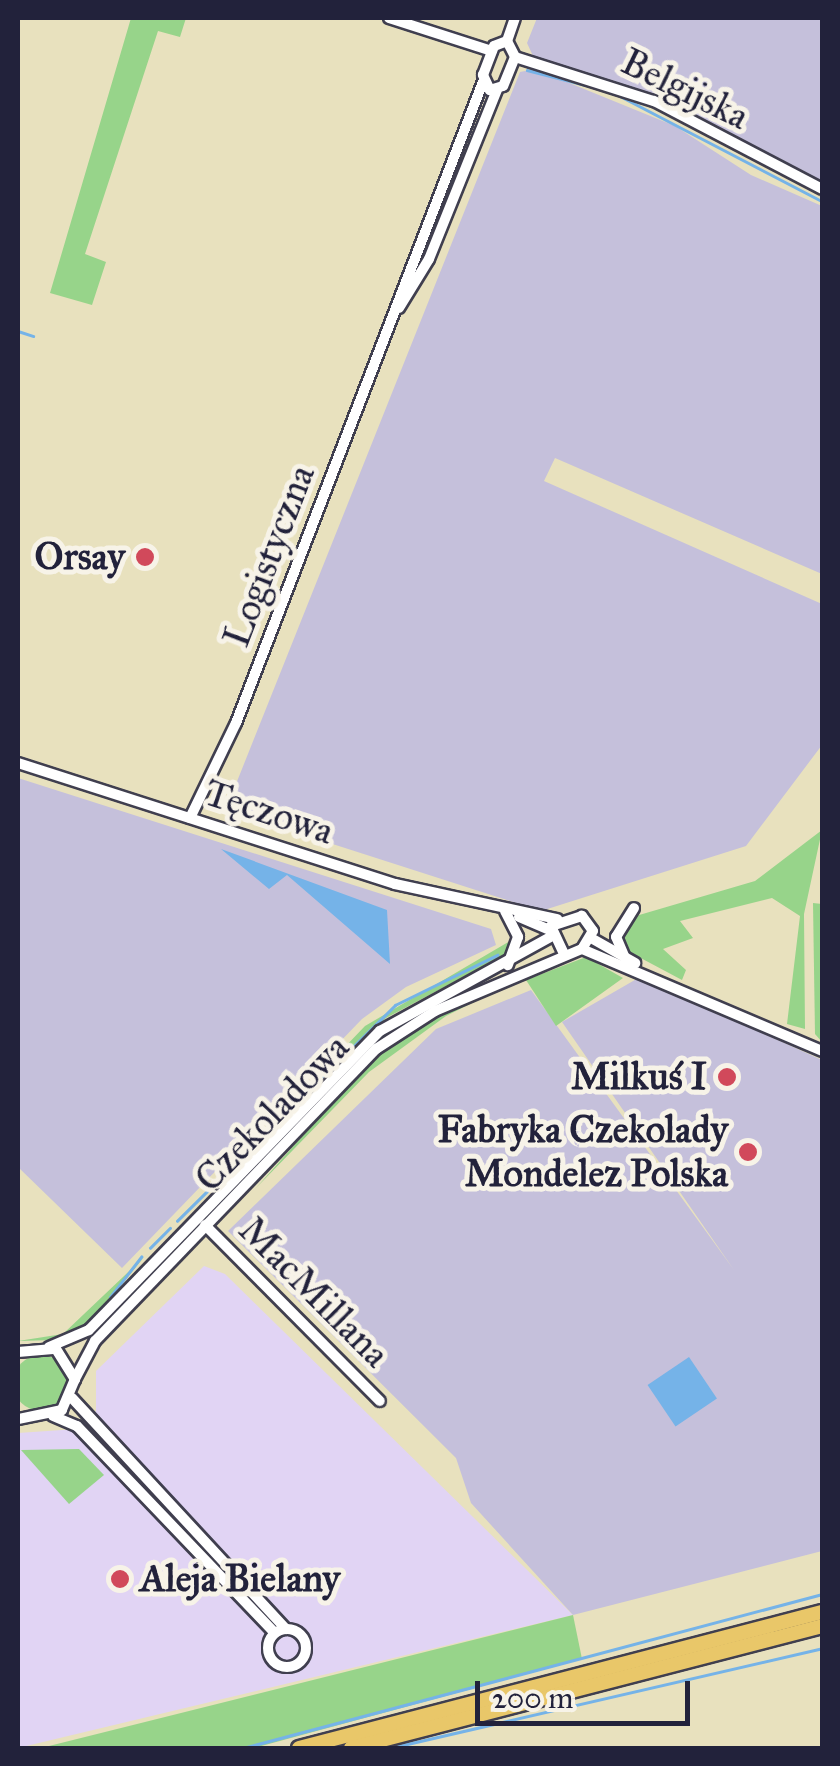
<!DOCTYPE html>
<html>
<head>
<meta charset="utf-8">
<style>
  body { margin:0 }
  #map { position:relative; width:840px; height:1766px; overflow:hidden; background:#e8e1be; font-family:"IM FELL Great Primer",serif }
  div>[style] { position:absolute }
  .built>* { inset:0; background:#e1d4f4 }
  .industrial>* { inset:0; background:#c5c0db }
  .green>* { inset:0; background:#97d48a }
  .round { border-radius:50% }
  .water>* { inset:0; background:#75b3e8; transform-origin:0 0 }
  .stream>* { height:2.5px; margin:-1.25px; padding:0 1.25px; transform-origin:1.25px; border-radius:1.25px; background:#75b3e8 }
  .roads { filter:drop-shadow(2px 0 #403f4f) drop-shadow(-2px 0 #403f4f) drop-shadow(0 2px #403f4f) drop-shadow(0 -2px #403f4f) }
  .minor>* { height:10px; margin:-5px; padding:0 5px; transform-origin:5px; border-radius:5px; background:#fff }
  .minor>.ring { margin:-5px; padding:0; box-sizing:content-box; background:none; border:10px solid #fff; border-radius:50% }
  .highway>* { height:14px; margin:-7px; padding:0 7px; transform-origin:7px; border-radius:7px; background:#e9c769 }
  .dots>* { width:28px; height:28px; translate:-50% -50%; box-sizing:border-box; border:5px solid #f7f3e8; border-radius:50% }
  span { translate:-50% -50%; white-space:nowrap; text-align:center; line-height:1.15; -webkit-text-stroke:10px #f7f3e8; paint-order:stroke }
  .street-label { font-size:38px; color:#22223b }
  .poi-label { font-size:38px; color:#22223b; font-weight:700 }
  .right { translate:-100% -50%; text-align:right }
  .left { translate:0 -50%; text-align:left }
  .frame { position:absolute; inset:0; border:20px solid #22223b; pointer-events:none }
  .scale { position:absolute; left:475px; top:1681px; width:215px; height:45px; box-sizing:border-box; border:5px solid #22223b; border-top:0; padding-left:12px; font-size:30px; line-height:35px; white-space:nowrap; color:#22223b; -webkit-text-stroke:8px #f7f3e8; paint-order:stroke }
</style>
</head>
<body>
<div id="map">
  <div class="built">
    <div style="clip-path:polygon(204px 1266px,225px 1274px,573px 1615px,18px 1748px,18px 1433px,77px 1429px,96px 1411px,96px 1371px)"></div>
  </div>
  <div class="industrial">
    <div style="clip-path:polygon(537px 18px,822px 18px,822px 184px,662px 97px,533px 56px,527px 43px)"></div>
    <div style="clip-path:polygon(535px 69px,675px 126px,751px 175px,822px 206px,822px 574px,555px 458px,544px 481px,822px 604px,822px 745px,746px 846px,541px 911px,236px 813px,230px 799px,520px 72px)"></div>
    <div style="clip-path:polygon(18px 778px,491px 929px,496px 945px,406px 987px,362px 1019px,122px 1268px,18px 1167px)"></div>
    <div style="clip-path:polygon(640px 977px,822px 1060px,822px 1551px,573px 1615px,471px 1503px,456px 1458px,228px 1231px,436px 1029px,531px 990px,734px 1270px,562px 1022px)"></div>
  </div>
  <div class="green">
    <div style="clip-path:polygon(131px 18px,186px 18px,180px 37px,158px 31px,85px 254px,106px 262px,92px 305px,50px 293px)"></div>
    <div style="clip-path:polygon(822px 830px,804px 914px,805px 1029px,787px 1024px,800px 916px,772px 898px,680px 921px,693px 938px,663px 949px,686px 970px,682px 980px,620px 947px,629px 918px,755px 881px)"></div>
    <div style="clip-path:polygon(813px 903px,822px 904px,822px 1042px,815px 1034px)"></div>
    <div style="clip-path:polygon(515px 938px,508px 953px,386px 1018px,177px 1222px,365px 1026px)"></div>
    <div style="clip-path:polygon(586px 957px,623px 978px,556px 1026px,526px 980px)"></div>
    <div style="clip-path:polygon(516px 981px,446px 1016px,369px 1072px,255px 1189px,377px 1053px,435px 1016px)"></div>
    <div style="clip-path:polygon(144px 1257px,89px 1325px,54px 1340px,18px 1341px,63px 1334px)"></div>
    <div class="round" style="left:13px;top:1355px;width:56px;height:56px"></div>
    <div style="clip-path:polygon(79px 1449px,104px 1475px,69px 1504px,21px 1450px)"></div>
    <div style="clip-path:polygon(573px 1615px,582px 1659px,254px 1748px,41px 1748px)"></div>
  </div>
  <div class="water">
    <div style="clip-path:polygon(221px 849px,387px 910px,390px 964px,287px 875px,269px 889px)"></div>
    <div style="left:689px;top:1357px;width:50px;height:50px;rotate:56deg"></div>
  </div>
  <div class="stream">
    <div style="left:527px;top:70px;width:68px;rotate:14.4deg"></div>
    <div style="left:620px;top:96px;width:228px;rotate:27.5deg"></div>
    <div style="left:18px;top:331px;width:16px;rotate:18deg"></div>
    <div style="left:177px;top:1221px;width:307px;rotate:-44.7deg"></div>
    <div style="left:395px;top:1005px;width:114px;rotate:-26.1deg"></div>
    <div style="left:150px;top:1248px;width:28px;rotate:-45deg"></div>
    <div style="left:110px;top:1297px;width:51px;rotate:-52.2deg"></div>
    <div style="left:243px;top:1748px;width:599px;rotate:-14.89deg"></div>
    <div style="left:390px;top:1748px;width:443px;rotate:-13deg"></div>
  </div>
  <div class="roads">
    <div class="minor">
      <div style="left:389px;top:18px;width:108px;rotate:17.8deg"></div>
      <div style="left:507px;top:41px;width:18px;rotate:63deg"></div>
      <div style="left:515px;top:57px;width:31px;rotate:112deg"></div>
      <div style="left:503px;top:86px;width:14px;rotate:163deg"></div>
      <div style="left:490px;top:90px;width:17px;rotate:-115deg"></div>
      <div style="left:483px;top:75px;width:31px;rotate:-69deg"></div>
      <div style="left:494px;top:46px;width:14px;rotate:-21deg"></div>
      <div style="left:507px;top:41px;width:24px;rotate:-71deg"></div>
      <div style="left:515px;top:57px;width:146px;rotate:17.6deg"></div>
      <div style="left:654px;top:101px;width:190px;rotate:27.6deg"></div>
      <div style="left:399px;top:308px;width:57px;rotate:-58.5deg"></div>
      <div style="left:429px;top:259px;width:182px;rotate:-68.1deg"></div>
      <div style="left:18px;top:763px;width:396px;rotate:17.8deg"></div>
      <div style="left:395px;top:884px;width:166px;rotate:12.2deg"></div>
      <div style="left:190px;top:818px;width:106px;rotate:-64.2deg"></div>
      <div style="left:236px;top:723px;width:687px;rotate:-68.93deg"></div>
      <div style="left:505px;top:911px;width:29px;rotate:63deg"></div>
      <div style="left:518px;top:937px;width:30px;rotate:110deg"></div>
      <div style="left:519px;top:917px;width:33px;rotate:23deg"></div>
      <div style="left:591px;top:938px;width:51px;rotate:29.6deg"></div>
      <div style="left:582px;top:949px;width:261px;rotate:23deg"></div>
      <div style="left:625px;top:958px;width:23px;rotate:-113deg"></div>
      <div style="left:616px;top:937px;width:34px;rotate:-58deg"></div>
      <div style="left:205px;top:1225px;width:248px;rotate:45.2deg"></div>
      <div style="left:49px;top:1347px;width:43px;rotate:-23deg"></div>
      <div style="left:89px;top:1330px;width:417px;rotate:-45.8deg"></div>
      <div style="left:380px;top:1031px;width:194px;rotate:-28.9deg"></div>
      <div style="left:18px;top:1352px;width:38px;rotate:-5deg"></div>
      <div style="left:56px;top:1349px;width:36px;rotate:58deg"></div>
      <div style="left:75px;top:1379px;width:34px;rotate:113deg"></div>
      <div style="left:62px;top:1410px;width:45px;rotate:168.4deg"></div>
      <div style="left:75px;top:1379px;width:43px;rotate:-62.2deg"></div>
      <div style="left:95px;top:1341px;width:405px;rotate:-46.1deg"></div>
      <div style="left:376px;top:1049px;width:70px;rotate:-32.8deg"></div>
      <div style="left:435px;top:1011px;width:160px;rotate:-22.9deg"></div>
      <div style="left:582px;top:949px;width:21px;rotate:-59deg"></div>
      <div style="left:593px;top:931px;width:19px;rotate:-126deg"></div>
      <div style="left:582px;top:916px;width:33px;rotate:162deg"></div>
      <div style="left:551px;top:926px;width:29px;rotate:65deg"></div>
      <div style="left:72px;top:1398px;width:315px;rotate:47.2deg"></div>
      <div style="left:53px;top:1416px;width:26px;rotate:23deg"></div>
      <div style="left:77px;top:1426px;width:286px;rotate:46.3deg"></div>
      <div class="ring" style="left:268px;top:1629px;width:28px;height:28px"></div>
    </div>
    <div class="highway">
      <div style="left:299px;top:1748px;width:540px;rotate:-14.58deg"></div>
      <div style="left:351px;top:1748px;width:487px;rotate:-14.5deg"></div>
    </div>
  </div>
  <div class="dots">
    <div style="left:145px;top:557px;background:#d1495b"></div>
    <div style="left:727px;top:1077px;background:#d1495b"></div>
    <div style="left:748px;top:1152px;background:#d1495b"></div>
    <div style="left:120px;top:1579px;background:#d1495b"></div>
  </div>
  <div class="street-label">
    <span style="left:685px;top:89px;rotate:26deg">Belgijska</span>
    <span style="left:269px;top:556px;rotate:-69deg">Logistyczna</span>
    <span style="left:269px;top:812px;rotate:18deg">Tęczowa</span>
    <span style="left:272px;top:1113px;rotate:-46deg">Czekoladowa</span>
    <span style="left:314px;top:1292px;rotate:45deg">MacMillana</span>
  </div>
  <div class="poi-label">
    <span class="right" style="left:125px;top:557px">Orsay</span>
    <span class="right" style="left:707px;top:1077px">Milkuś I</span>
    <span class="right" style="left:728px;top:1152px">Fabryka Czekolady<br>Mondelez Polska</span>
    <span class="left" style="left:140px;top:1579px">Aleja Bielany</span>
  </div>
  <div class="frame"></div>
  <div class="scale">200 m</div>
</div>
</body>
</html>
